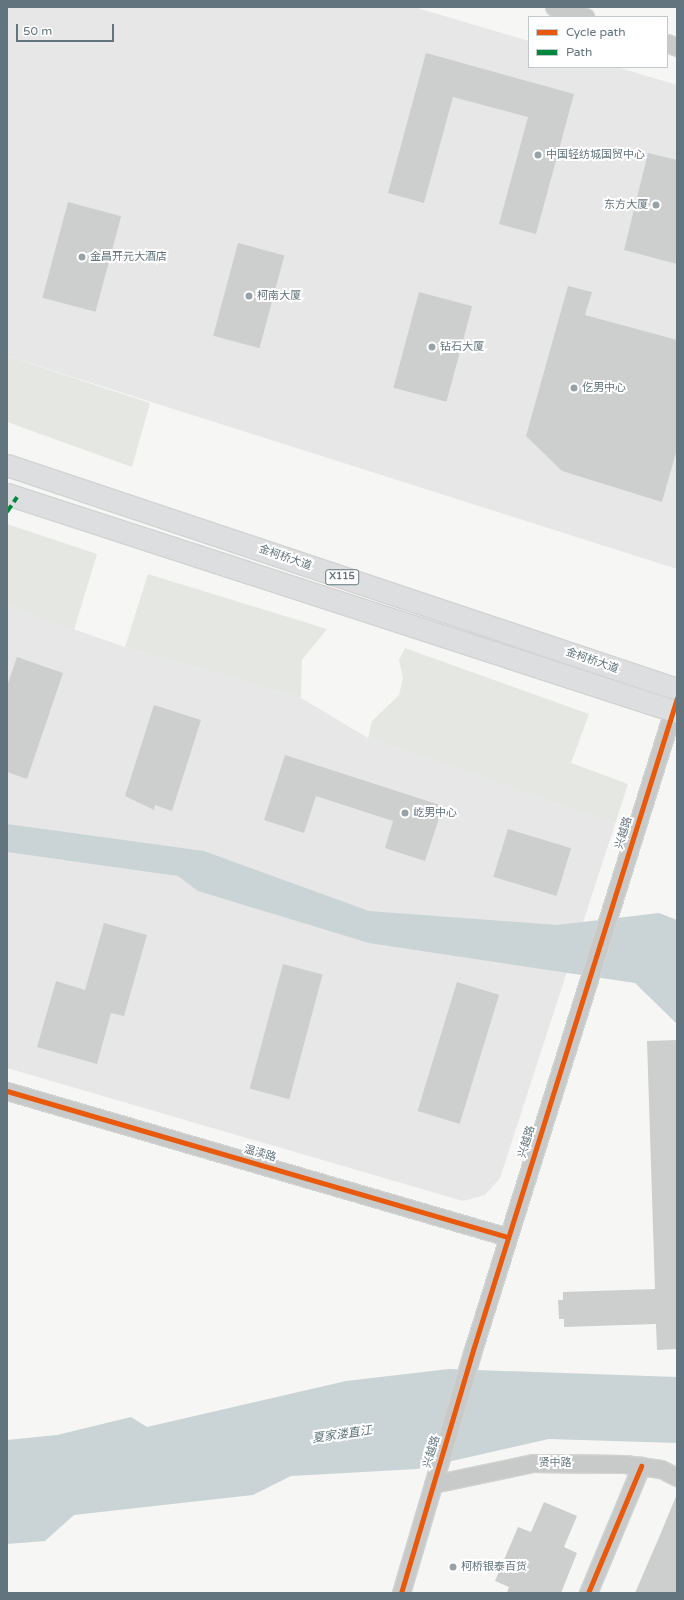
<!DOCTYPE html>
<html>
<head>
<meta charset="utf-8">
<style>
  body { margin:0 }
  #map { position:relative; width:684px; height:1600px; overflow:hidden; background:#f6f6f5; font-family:"Varela Round","Noto Sans SC",sans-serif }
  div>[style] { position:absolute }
  .built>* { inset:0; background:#e6e7e6 }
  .green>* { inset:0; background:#e5e8e2 }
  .water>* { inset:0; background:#cad4d6 }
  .building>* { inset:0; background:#cdcfcf; transform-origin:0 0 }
  .roads { filter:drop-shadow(1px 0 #d2d3d3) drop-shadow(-1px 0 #d2d3d3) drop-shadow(0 1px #d2d3d3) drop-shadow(0 -1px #d2d3d3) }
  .minor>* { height:17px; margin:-8.5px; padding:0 8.5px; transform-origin:8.5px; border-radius:8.5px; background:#c8caca }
  .major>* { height:21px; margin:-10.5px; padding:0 10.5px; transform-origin:10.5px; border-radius:10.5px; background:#dddedf }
  .quiet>* { height:4px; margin-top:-2px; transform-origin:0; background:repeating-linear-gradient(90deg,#00873e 0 8px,transparent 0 12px) }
  .cycleway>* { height:5px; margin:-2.5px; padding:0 2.5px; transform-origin:2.5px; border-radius:2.5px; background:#e8590c }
  .dots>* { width:11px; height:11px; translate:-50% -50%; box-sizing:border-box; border:2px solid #fff; border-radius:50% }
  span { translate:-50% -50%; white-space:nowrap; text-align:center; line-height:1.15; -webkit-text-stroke:4px #fff; paint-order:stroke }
  .shield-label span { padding:1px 3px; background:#fff; border:1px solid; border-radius:3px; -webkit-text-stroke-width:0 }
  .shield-label { font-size:10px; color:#62757e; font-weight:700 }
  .poi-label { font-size:11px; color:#62757e }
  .left { translate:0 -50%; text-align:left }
  .right { translate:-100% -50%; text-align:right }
  .street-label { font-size:11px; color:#62757e }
  .water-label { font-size:12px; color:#5e7579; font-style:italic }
  .frame { position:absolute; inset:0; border:8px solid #62757e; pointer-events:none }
  .legend { position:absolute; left:528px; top:16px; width:140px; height:52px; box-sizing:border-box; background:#fff; border:1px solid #c0c8cb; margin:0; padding:5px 7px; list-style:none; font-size:12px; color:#62757e }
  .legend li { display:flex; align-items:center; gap:8px; height:20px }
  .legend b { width:20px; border:1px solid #c0c8cb }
  .scale { position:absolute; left:16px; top:24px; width:98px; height:18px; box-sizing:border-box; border:2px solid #62757e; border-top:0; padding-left:5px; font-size:12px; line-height:14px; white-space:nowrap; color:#62757e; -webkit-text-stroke:3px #fff; paint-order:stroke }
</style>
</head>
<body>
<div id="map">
  <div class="built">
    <div style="clip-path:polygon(7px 7px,414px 7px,529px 41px,529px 67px,617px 67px,677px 85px,677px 569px,7px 356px)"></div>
    <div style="clip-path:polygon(7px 606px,125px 647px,301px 698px,368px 738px,615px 824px,500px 1178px,485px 1195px,463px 1201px,7px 1068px)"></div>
  </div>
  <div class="green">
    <div style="clip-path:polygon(7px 356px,150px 403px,132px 467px,7px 422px)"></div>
    <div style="clip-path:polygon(7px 524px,97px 554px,74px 630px,7px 606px)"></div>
    <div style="clip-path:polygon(148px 574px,327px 629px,302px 660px,301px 698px,125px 647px)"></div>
    <div style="clip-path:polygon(405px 648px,589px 714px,571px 763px,628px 784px,615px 824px,368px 738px,372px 721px,399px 695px,403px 678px,399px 660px)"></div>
  </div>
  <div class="water">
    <div style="clip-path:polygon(7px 824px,204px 851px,369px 911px,557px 925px,659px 913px,677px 920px,677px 1024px,635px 983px,369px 943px,198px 891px,178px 876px,7px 852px)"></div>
    <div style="clip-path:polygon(449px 1369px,677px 1377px,677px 1443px,549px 1439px,417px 1469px,291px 1476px,253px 1495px,74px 1515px,45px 1541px,7px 1544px,7px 1440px,57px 1435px,131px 1417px,147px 1427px,346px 1381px)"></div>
  </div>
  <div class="building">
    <div style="clip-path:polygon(426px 53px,574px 94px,536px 234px,499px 224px,528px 117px,453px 97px,424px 203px,388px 193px)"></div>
    <div style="clip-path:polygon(648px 153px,677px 160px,677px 264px,624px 250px)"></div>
    <div style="left:68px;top:202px;width:55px;height:99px;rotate:15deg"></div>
    <div style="left:238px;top:243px;width:48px;height:96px;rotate:15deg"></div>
    <div style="clip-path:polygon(568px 286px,592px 292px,585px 315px,677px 340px,677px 449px,662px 502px,562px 471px,526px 436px)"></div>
    <div style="left:419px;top:292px;width:55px;height:99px;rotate:15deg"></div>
    <div style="clip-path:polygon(17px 657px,63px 673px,27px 779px,7px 772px,7px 686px)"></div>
    <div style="clip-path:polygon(154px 705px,201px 720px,172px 811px,155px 805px,154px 810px,125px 796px)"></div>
    <div style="clip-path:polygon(285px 755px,443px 806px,425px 861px,385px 848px,393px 821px,316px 796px,304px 833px,264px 820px)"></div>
    <div style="left:508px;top:829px;width:66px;height:50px;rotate:17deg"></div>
    <div style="clip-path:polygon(104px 923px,147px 935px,124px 1016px,111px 1013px,97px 1064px,37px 1047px,56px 981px,85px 990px)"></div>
    <div style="left:283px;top:964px;width:41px;height:129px;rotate:15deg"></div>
    <div style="left:457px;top:982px;width:44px;height:135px;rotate:17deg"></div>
    <div style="clip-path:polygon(677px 1040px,677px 1349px,657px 1350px,656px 1324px,564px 1327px,564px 1319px,559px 1319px,558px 1300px,563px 1300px,563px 1292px,655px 1289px,647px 1041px)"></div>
    <div style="clip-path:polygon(677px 1494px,677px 1593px,635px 1593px,660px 1535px)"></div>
    <div style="clip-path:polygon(544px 1502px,577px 1516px,564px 1547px,577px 1553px,561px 1593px,507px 1593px,509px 1587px,495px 1581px,518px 1527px,531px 1532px)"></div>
  </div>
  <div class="roads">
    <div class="minor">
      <div style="left:554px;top:7px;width:33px;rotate:18deg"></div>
      <div style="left:667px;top:43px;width:11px;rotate:22deg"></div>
      <div style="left:7px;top:1091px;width:522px;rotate:16.25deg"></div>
      <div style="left:433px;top:1484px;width:102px;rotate:-11.9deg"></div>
      <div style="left:533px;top:1463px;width:92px;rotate:0.6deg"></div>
      <div style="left:625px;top:1464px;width:36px;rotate:8deg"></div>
      <div style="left:661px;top:1469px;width:18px;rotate:27deg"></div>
      <div style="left:401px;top:1593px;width:253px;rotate:-73.5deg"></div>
      <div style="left:473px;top:1350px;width:683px;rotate:-72.63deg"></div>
      <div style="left:588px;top:1593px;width:138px;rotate:-67.3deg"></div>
    </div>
    <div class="major">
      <div style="left:7px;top:465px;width:706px;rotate:18.49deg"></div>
      <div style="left:7px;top:494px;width:705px;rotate:18.02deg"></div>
    </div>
  </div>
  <div class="quiet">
    <div style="left:7px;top:512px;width:18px;rotate:-56deg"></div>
  </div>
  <div class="cycleway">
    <div style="left:7px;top:1091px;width:522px;rotate:16.25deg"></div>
    <div style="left:401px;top:1593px;width:253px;rotate:-73.5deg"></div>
    <div style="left:473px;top:1350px;width:683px;rotate:-72.63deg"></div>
    <div style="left:588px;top:1593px;width:138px;rotate:-67.3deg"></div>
  </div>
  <div class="dots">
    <div style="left:538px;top:155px;background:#96a2a8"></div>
    <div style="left:656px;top:205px;background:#96a2a8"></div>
    <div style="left:82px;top:257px;background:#96a2a8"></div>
    <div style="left:249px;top:296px;background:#96a2a8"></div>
    <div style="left:432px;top:347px;background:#96a2a8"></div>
    <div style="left:574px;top:388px;background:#96a2a8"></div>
    <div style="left:405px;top:813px;background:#96a2a8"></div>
    <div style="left:453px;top:1567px;background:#96a2a8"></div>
  </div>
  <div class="shield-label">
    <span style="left:342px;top:577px">X115</span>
  </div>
  <div class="poi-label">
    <span class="left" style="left:546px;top:155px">中国轻纺城国贸中心</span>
    <span class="right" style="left:648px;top:205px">东方大厦</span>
    <span class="left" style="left:90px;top:257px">金昌开元大酒店</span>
    <span class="left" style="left:257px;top:296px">柯南大厦</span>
    <span class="left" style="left:440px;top:347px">钻石大厦</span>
    <span class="left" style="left:582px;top:388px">仡男中心</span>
    <span class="left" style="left:413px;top:813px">屹男中心</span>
    <span class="left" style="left:461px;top:1567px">柯桥银泰百货</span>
  </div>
  <div class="street-label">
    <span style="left:285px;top:558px;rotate:19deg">金柯桥大道</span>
    <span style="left:592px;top:661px;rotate:19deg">金柯桥大道</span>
    <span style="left:624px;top:833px;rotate:-73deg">兴越路</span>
    <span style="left:527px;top:1142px;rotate:-73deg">兴越路</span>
    <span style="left:260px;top:1154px;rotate:16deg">温渎路</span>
    <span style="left:432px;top:1452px;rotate:-73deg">兴越路</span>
    <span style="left:555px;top:1463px">贤中路</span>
  </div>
  <div class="water-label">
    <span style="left:342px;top:1435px;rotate:-8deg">夏家溇直江</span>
  </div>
  <div class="frame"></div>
  <ul class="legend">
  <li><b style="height:5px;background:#e8590c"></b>Cycle path</li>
  <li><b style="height:5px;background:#00873e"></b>Path</li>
  </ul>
  <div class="scale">50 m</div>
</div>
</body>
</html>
